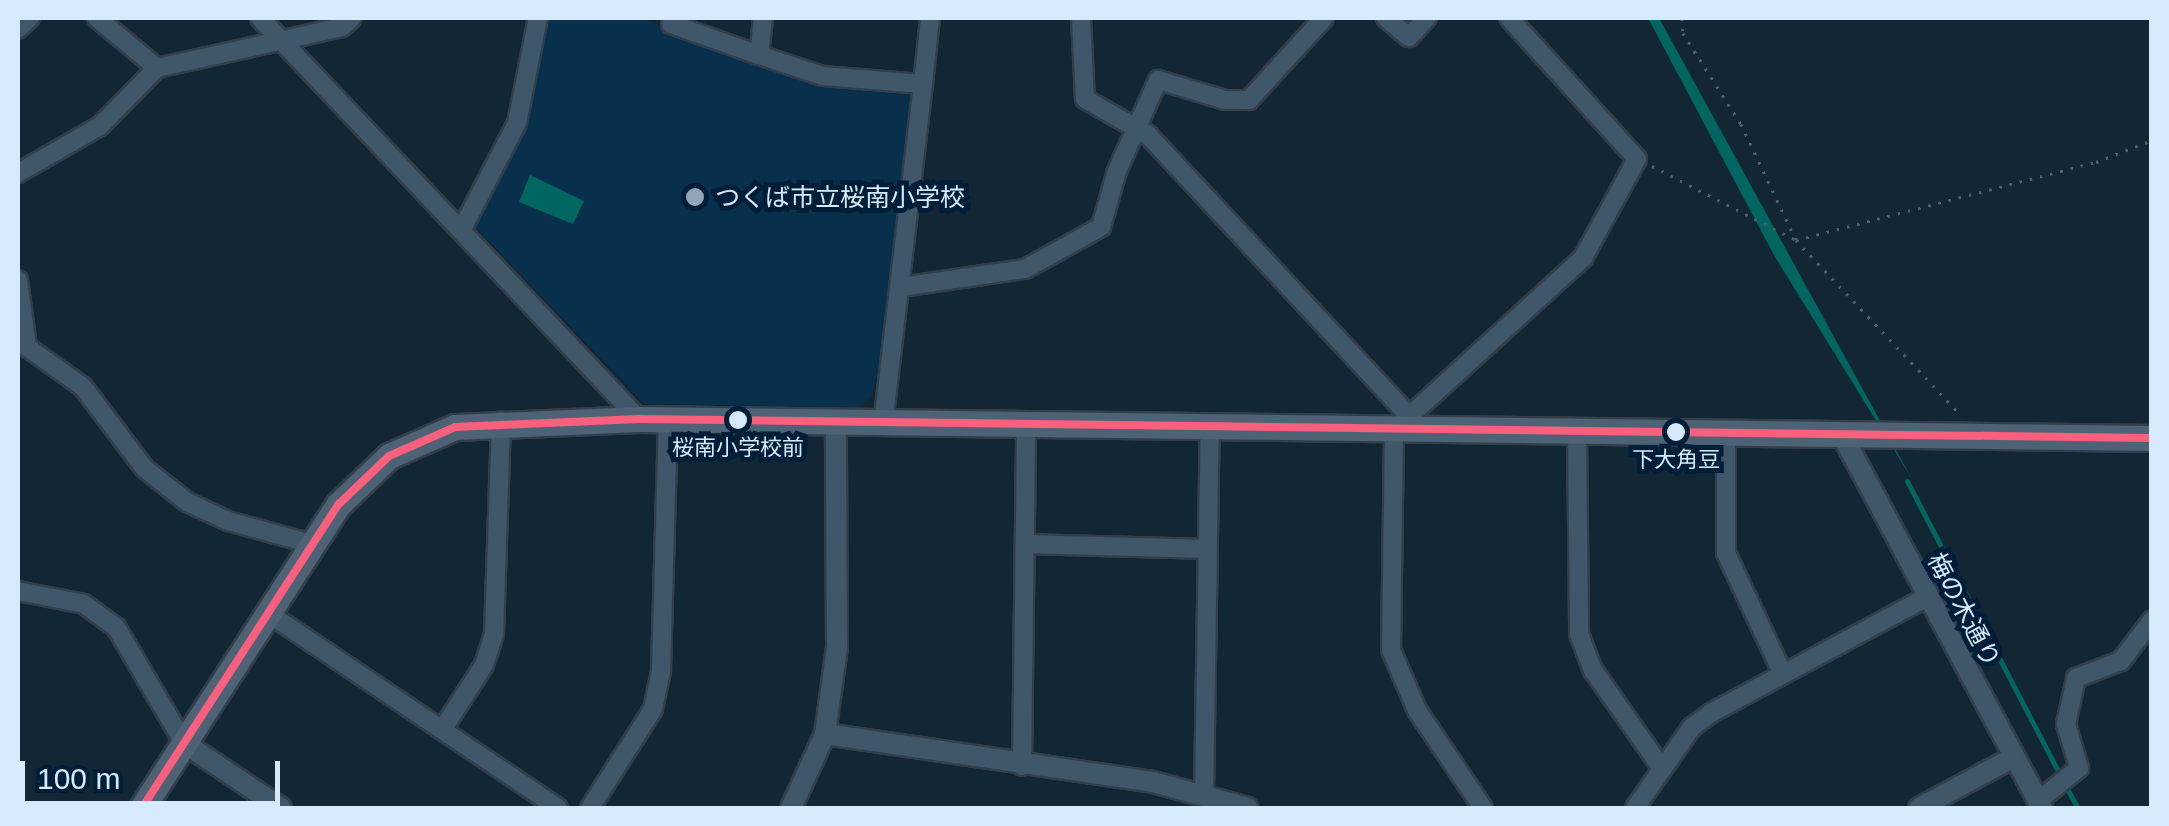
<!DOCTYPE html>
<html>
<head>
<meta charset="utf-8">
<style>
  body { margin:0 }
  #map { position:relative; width:2169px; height:826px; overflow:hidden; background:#122634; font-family:Arial,"Noto Sans JP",sans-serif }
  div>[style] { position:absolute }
  .built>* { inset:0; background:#08304c }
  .water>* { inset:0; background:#026660 }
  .stream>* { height:5px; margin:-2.5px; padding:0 2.5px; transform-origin:2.5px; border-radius:2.5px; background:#026660 }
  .path>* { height:2.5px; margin-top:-1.25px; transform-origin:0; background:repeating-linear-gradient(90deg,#4e606e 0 2.5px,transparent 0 10.5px) }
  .roads { filter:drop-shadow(2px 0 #323f4b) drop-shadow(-2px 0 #323f4b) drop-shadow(0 2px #323f4b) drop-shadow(0 -2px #323f4b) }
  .minor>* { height:18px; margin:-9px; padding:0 9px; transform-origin:9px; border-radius:9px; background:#405769 }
  .tertiary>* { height:20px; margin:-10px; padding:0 10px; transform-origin:10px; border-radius:10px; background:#405769 }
  .secondary>* { height:25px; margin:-12.5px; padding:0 12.5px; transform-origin:12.5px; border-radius:12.5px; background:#4e6275 }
  .bus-1>* { height:8px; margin:-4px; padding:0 4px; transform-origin:4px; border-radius:4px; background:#f8607d }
  .dots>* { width:28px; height:28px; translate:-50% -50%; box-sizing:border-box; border:5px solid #001e38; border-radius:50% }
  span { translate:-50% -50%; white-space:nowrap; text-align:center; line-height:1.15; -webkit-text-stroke:10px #001e38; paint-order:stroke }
  .bus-label { font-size:22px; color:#d6eafc }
  .poi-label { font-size:25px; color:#d6eafc }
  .left { translate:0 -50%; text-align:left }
  .street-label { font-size:25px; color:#d6eafc }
  .frame { position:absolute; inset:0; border:20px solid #d6eafc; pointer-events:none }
  .scale { position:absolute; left:20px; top:761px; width:260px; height:45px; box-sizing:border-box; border:5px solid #d6eafc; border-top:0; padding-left:12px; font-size:30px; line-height:35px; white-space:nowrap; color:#d6eafc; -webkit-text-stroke:8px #001e38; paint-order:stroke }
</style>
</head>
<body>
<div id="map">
  <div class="built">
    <div style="clip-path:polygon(543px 18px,641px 18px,737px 55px,911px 87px,888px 334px,871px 397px,858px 407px,645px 404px,475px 227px,497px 180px)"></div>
  </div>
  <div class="water">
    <div style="clip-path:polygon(1648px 18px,1659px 18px,1912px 479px,1775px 257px)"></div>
    <div style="clip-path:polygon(530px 175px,584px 201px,573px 224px,519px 202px)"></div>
  </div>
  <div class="stream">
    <div style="left:1907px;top:481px;width:331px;rotate:62.5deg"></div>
    <div style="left:2065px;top:785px;width:26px;rotate:61deg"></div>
  </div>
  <div class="path">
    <div style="left:1682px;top:18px;width:15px;rotate:86deg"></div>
    <div style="left:1683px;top:33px;width:108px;rotate:57.5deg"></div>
    <div style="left:1741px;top:124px;width:128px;rotate:64.6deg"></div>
    <div style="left:1796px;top:240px;width:236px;rotate:46.7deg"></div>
    <div style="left:1652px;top:166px;width:162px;rotate:27.2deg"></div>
    <div style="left:1796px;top:240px;width:310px;rotate:-14.6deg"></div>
    <div style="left:2096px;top:162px;width:60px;rotate:-21.4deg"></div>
  </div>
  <div class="roads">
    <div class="minor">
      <div style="left:97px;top:18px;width:78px;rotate:39.8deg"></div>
      <div style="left:157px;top:68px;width:189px;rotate:-12.5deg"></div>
      <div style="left:342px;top:27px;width:13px;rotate:-42deg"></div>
      <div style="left:260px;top:18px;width:552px;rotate:46.62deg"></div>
      <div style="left:763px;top:18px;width:37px;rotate:96deg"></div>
      <div style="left:759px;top:55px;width:67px;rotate:18.2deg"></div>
      <div style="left:823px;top:76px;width:100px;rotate:4.6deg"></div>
      <div style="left:923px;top:84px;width:340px;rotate:96.7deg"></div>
      <div style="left:1081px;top:18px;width:81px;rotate:87.2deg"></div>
      <div style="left:1085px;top:99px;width:73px;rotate:29.7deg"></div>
      <div style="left:1148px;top:135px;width:384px;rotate:47.1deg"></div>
      <div style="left:1386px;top:18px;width:30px;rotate:40deg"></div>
      <div style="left:1409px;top:37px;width:26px;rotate:-47deg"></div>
      <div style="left:671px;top:24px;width:93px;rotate:19.4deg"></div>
      <div style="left:18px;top:29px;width:16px;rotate:-43deg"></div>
      <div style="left:923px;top:84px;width:66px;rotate:-83.9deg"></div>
      <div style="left:18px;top:173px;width:95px;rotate:-29.8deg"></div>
      <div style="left:100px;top:126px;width:81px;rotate:-45.5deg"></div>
      <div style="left:462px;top:229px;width:119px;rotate:-62.6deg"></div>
      <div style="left:517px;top:123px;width:107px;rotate:-78.7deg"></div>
      <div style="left:18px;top:280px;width:68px;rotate:82.3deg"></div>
      <div style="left:27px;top:347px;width:69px;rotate:35.5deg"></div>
      <div style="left:83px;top:387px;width:101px;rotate:53deg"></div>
      <div style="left:144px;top:468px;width:55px;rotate:38.3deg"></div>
      <div style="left:187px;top:502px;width:45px;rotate:24.9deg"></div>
      <div style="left:228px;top:521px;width:87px;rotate:15.3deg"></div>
      <div style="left:901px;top:287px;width:125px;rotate:-8.3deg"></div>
      <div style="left:1025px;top:269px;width:87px;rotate:-28.9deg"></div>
      <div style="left:1101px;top:227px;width:58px;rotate:-74.1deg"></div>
      <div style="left:1117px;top:171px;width:100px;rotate:-65.7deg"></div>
      <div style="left:1158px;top:80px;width:70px;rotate:16.6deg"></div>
      <div style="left:1225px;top:100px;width:24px"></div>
      <div style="left:1249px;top:100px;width:111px;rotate:-47.6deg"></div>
      <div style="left:1577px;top:432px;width:202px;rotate:89.4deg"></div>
      <div style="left:1579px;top:634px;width:39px;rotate:69deg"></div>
      <div style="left:1593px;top:670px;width:118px;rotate:55deg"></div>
      <div style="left:1726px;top:433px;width:120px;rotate:90deg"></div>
      <div style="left:1726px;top:553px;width:132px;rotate:64.8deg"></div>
      <div style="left:1025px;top:544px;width:183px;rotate:1.6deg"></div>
      <div style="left:18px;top:591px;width:67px;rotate:11.1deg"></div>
      <div style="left:84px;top:604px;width:39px;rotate:36deg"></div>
      <div style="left:116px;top:627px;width:134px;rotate:59.6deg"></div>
      <div style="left:268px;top:613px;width:349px;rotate:33.9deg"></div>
      <div style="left:442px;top:730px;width:77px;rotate:-57.1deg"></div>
      <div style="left:484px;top:665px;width:33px;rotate:-72deg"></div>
      <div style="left:494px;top:634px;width:213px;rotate:-88.1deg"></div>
      <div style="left:1022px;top:766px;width:341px;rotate:-89.3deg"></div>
      <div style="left:1204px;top:793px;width:367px;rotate:-89.1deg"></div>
      <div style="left:2038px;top:801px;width:53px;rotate:-38.8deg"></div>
      <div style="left:2079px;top:768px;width:46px;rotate:-106.5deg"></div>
      <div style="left:2066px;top:724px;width:47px;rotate:-77.7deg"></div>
      <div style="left:2076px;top:678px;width:48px;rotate:-20.7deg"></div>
      <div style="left:2121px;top:661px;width:51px;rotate:-52.9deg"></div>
      <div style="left:590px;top:808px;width:117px;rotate:-57.5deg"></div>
      <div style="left:653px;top:709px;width:40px;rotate:-78deg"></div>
      <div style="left:661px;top:670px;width:251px;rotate:-88.4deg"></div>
      <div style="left:1483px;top:808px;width:118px;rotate:-124deg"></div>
      <div style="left:1417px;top:710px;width:65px;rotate:-113.4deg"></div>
      <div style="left:1391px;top:650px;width:220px;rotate:-89.2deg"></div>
      <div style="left:1394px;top:430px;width:256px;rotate:-42.3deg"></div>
      <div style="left:1583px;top:258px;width:113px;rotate:-61.4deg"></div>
      <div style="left:1637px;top:159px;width:190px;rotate:-132.2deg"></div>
      <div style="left:1635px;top:808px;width:99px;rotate:-54.9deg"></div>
      <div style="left:1692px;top:727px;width:24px;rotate:-36deg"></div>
      <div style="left:1711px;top:713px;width:247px;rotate:-28.2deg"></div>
    </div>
    <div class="tertiary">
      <div style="left:1842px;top:435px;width:423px;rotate:61.8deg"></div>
      <div style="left:825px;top:734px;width:331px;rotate:8.3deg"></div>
      <div style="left:1153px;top:782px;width:98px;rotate:15.3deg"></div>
      <div style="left:184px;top:743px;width:117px;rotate:33.8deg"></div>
      <div style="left:791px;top:808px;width:81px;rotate:-65.3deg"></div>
      <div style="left:825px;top:734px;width:87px;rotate:-82.1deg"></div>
      <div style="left:837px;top:648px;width:227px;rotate:-90.3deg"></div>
      <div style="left:1919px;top:808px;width:108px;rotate:-28.2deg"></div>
    </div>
    <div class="secondary">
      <div style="left:142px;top:808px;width:362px;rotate:-57.1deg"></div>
      <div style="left:339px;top:504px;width:69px;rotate:-43.8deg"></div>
      <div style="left:389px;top:456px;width:72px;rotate:-23.7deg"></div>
      <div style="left:455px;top:427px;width:184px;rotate:-2.5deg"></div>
      <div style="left:639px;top:419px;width:1513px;rotate:0.72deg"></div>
    </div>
  </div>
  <div class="bus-1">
    <div style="left:142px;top:808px;width:362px;rotate:-57.1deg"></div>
    <div style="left:339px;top:504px;width:69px;rotate:-43.8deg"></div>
    <div style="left:389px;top:456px;width:72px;rotate:-23.7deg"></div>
    <div style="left:455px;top:427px;width:184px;rotate:-2.5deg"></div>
    <div style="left:639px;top:419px;width:1513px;rotate:0.72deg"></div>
  </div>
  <div class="dots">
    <div style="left:695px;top:197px;background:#91a5b6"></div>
    <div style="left:738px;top:420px;background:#d6eafc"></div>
    <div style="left:1676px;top:432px;background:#d6eafc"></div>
  </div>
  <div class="bus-label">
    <span style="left:738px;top:448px">桜南小学校前</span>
    <span style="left:1676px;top:460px">下大角豆</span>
  </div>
  <div class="poi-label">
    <span class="left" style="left:715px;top:197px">つくば市立桜南小学校</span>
  </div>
  <div class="street-label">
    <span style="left:1964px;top:610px;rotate:62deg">梅の木通り</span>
  </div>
  <div class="frame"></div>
  <div class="scale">100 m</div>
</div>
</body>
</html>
